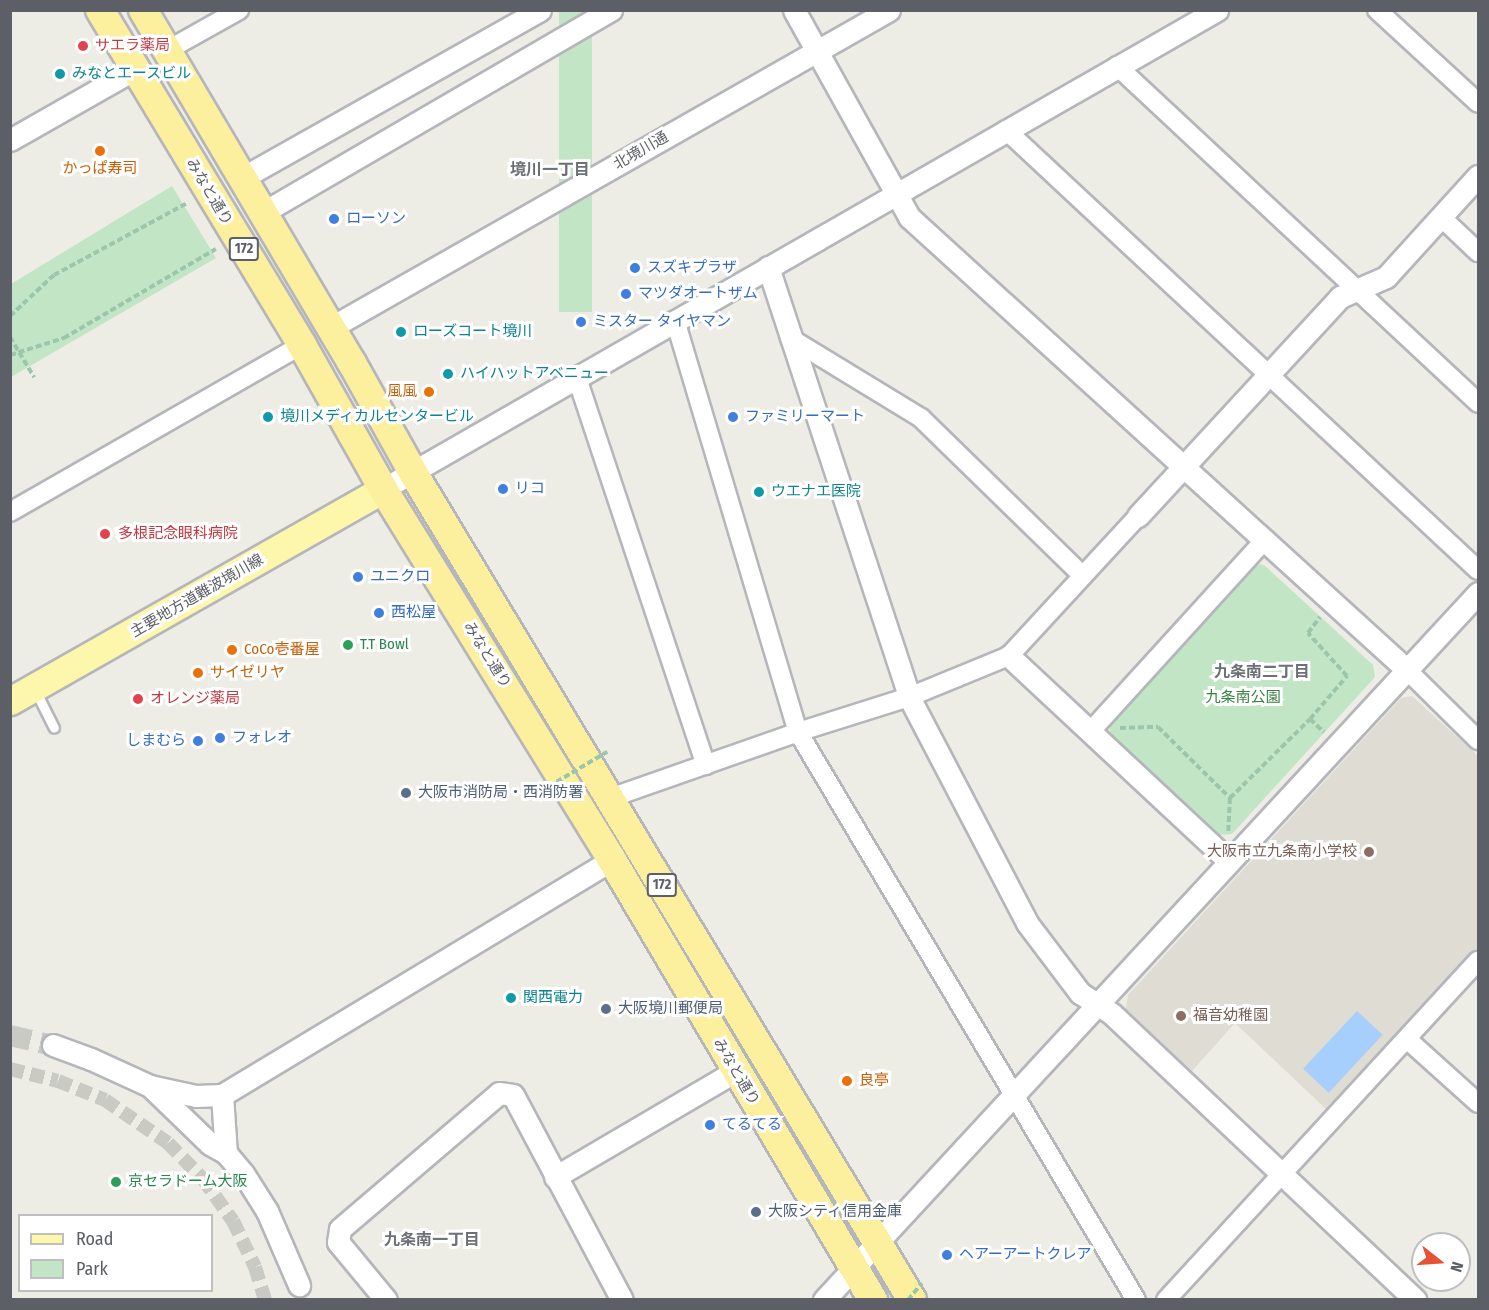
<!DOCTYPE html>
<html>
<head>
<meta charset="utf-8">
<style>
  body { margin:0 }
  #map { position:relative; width:1489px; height:1310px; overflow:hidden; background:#eeede5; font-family:"Fira Sans Condensed","Noto Sans JP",sans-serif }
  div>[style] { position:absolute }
  .education>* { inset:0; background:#dedcd3 }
  .green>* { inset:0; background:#c2e5c5; transform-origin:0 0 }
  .water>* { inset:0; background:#a6cffd; transform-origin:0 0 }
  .pedestrian-tunnel>* { height:14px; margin-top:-7px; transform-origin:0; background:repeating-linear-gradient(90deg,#cacac5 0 14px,transparent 0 21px) }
  .tertiary-tunnel>* { height:21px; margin-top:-10.5px; transform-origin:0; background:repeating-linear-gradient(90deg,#cacac5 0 21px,transparent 0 31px) }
  .path>* { height:4px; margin-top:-2px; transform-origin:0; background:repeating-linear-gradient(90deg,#9bc6ac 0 6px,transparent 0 9px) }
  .roads { filter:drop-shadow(2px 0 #b5b6bb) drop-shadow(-2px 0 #b5b6bb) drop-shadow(0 2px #b5b6bb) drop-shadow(0 -2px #b5b6bb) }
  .service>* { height:9px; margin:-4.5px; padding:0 4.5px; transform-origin:4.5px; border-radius:4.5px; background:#fff }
  .minor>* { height:18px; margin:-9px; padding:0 9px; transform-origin:9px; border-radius:9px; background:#fff }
  .tertiary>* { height:21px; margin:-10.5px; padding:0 10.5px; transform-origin:10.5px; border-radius:10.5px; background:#fff }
  .primary>* { height:27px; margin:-13.5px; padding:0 13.5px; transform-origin:13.5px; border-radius:13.5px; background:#fdf7ab }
  .trunk>* { height:28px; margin:-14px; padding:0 14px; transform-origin:14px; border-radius:14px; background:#fcf09e }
  .path-bridge>* { height:4px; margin-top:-2px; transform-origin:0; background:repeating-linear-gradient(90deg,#9bc6ac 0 6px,transparent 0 9px) }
  .dots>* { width:16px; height:16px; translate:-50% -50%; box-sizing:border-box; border:3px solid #fff; border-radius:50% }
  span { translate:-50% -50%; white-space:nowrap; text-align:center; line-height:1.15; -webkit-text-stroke:6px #fff; paint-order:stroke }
  .shield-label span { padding:2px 4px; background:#fff; border:2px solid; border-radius:4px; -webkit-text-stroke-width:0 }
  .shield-label { font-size:14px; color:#5c5f65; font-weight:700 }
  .health-label { font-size:15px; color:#be3a42 }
  .left { translate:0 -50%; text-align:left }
  .culture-label { font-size:15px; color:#0d838f }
  .street-label { font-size:15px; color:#5c5f65 }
  .food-label { font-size:15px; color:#c56008 }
  .right { translate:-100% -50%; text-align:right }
  .shop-label { font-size:15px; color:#366cbe }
  .leisure-label { font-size:15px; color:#27864d }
  .park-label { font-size:15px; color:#368241 }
  .service-label { font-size:15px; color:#4e5e75 }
  .education-label { font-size:15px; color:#785e54 }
  .neighbourhood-label { font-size:16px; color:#6d7177; font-weight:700 }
  .frame { position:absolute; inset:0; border:12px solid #5c5f65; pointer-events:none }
  .legend { position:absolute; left:18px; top:1214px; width:195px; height:78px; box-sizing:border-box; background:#fff; border:2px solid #bebfc1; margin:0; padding:8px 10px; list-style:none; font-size:18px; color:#5c5f65 }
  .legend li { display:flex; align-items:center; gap:12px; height:30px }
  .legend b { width:30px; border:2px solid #bebfc1 }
  .north { position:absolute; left:1411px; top:1232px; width:60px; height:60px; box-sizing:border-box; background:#fff; border:2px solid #bebfc1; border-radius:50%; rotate:107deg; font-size:16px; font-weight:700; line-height:24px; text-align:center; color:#5c5f65 }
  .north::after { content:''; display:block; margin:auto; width:21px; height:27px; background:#e55334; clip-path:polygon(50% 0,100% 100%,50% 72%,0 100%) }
</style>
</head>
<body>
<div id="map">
  <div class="education">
    <div style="clip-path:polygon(1412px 696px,1478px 756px,1478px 949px,1327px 1110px,1235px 1023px,1192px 1071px,1126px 1009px,1128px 995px,1401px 698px)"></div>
  </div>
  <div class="green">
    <div style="left:559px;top:11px;width:33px;height:301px"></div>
    <div style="clip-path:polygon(172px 186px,216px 258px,11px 377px,11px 284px)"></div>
    <div style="clip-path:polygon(1254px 564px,1264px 565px,1373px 665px,1375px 677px,1232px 834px,1219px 835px,1110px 734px,1109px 722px)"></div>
  </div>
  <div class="water">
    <div style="left:1357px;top:1011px;width:35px;height:79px;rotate:43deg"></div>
  </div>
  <div class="pedestrian-tunnel">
    <div style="left:10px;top:1069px;width:49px;rotate:14deg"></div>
    <div style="left:58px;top:1081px;width:51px;rotate:22deg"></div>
    <div style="left:105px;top:1100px;width:76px;rotate:34.3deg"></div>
    <div style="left:168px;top:1143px;width:50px;rotate:45.8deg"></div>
    <div style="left:203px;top:1179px;width:52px;rotate:54.5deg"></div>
    <div style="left:233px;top:1221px;width:51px;rotate:64.4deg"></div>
    <div style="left:255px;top:1267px;width:34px;rotate:73deg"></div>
  </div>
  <div class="tertiary-tunnel">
    <div style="left:10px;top:1035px;width:44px;rotate:13.1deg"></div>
  </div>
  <div class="path">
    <div style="left:10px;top:316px;width:60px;rotate:-43deg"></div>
    <div style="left:54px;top:275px;width:153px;rotate:-28.4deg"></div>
    <div style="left:10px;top:337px;width:47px;rotate:59deg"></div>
    <div style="left:10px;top:355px;width:57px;rotate:-17.5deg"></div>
    <div style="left:64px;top:338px;width:176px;rotate:-30.4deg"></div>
    <div style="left:1310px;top:719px;width:19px;rotate:43deg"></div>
    <div style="left:1120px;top:728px;width:38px;rotate:-2deg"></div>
    <div style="left:1158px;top:727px;width:101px;rotate:44.6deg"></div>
    <div style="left:1230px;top:798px;width:33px;rotate:93deg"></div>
    <div style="left:1230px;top:798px;width:112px;rotate:-44.6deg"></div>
    <div style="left:1310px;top:719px;width:57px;rotate:-49.3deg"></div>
    <div style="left:1347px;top:676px;width:58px;rotate:-132.2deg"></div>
    <div style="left:1308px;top:633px;width:20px;rotate:-53deg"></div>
  </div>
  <div class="roads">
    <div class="service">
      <div style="left:35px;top:690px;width:42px;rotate:63.4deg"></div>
    </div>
    <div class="minor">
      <div style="left:1377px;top:10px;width:137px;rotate:42.6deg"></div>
      <div style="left:166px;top:51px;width:84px;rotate:-29.3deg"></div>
      <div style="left:1117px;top:66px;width:494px;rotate:43deg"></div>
      <div style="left:1006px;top:130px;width:645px;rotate:42.99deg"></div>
      <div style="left:1442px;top:218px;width:50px;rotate:43.4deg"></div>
      <div style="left:675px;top:320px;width:430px;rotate:73.4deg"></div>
      <div style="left:798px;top:732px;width:661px;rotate:59.24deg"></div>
      <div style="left:790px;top:338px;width:153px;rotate:31.4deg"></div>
      <div style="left:921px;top:418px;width:225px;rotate:44.3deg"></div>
      <div style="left:577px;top:378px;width:408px;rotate:71.6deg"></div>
      <div style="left:10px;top:512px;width:336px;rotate:-29.8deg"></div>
      <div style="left:1407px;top:670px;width:100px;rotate:44.6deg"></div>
      <div style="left:1090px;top:732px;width:258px;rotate:-47.7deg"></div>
      <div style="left:610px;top:798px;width:199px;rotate:-19.3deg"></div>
      <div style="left:798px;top:732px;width:116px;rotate:-17.5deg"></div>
      <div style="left:909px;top:697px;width:108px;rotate:-22.3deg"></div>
      <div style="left:1009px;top:656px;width:190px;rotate:-47.3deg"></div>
      <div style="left:1408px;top:1040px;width:94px;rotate:42deg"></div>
      <div style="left:1166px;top:1300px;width:461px;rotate:-47.4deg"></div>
    </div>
    <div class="tertiary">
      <div style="left:794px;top:10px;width:237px;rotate:60.9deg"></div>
      <div style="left:909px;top:217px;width:673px;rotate:42.29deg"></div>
      <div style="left:10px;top:140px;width:144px;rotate:-29.6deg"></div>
      <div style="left:242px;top:178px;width:342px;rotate:-29.4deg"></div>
      <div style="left:262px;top:213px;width:404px;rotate:-30.2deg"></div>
      <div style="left:768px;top:267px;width:453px;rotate:71.8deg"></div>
      <div style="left:909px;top:697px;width:255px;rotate:62.4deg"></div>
      <div style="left:1027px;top:923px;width:88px;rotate:52.9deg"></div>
      <div style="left:1080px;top:993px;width:38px;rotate:33deg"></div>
      <div style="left:1112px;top:1014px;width:417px;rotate:43.3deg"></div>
      <div style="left:330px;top:328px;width:643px;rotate:-29.63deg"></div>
      <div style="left:383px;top:489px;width:962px;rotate:-29.87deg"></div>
      <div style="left:1138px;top:516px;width:298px;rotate:-47.3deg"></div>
      <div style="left:1340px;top:297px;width:50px;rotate:-23.5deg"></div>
      <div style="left:1386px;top:277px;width:137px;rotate:-47.7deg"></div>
      <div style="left:1009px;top:656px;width:301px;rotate:43deg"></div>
      <div style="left:53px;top:1045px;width:40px;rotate:20.2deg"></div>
      <div style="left:91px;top:1059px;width:65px;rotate:24.6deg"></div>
      <div style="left:150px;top:1086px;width:83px;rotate:44deg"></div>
      <div style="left:210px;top:1144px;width:18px;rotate:29deg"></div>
      <div style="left:226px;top:1153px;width:26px;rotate:50deg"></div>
      <div style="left:243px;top:1173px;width:45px;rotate:57.7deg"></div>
      <div style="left:267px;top:1211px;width:81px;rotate:66.6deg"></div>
      <div style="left:150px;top:1086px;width:47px;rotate:12.3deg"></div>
      <div style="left:196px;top:1096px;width:26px;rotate:-2deg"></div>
      <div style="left:222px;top:1095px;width:455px;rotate:-31.1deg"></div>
      <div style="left:222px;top:1095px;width:58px;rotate:86.1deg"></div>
      <div style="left:555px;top:1177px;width:210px;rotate:-30.4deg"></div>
      <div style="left:386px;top:1300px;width:75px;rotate:-129.6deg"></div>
      <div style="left:338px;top:1242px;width:13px;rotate:-81deg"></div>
      <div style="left:340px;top:1229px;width:209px;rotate:-40.5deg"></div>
      <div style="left:499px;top:1093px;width:14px;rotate:8deg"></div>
      <div style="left:513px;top:1095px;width:232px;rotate:62deg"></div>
      <div style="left:824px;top:1300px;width:963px;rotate:-47.23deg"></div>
    </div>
    <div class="primary">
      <div style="left:10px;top:701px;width:429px;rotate:-29.6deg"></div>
    </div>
    <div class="trunk">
      <div style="left:100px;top:10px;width:391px;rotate:58.9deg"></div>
      <div style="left:302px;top:345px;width:165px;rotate:60.6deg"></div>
      <div style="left:383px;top:489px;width:436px;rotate:58.3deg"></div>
      <div style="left:612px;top:860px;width:512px;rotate:59.32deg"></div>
      <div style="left:143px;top:10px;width:410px;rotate:59.4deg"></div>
      <div style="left:352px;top:363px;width:124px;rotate:60.9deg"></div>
      <div style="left:412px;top:471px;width:968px;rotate:58.9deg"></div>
    </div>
  </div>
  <div class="path-bridge">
    <div style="left:541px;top:791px;width:77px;rotate:-30.6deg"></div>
    <div style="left:908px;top:1300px;width:22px;rotate:-51deg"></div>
  </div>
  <div class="dots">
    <div style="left:83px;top:46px;background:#e0444e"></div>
    <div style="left:60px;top:74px;background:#0f9aa8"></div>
    <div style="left:100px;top:151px;background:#e8710a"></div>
    <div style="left:334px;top:219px;background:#3f7fe0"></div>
    <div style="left:635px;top:268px;background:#3f7fe0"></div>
    <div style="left:626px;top:294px;background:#3f7fe0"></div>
    <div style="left:581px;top:322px;background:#3f7fe0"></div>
    <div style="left:401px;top:332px;background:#0f9aa8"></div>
    <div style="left:448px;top:374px;background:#0f9aa8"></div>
    <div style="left:429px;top:392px;background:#e8710a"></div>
    <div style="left:268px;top:417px;background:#0f9aa8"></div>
    <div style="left:733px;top:417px;background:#3f7fe0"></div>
    <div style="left:503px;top:489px;background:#3f7fe0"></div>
    <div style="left:759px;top:492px;background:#0f9aa8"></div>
    <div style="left:105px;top:534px;background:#e0444e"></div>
    <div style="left:358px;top:577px;background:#3f7fe0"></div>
    <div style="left:379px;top:613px;background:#3f7fe0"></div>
    <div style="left:348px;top:645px;background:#2e9e5b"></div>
    <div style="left:232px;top:650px;background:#e8710a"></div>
    <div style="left:198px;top:673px;background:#e8710a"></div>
    <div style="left:138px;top:699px;background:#e0444e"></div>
    <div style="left:220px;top:738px;background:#3f7fe0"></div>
    <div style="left:198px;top:741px;background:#3f7fe0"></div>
    <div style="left:406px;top:793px;background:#5c6f8a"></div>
    <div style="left:1369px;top:852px;background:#8d6e63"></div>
    <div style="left:511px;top:998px;background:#0f9aa8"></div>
    <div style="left:606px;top:1009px;background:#5c6f8a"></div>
    <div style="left:1181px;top:1016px;background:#8d6e63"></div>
    <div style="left:847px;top:1081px;background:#e8710a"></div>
    <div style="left:710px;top:1125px;background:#3f7fe0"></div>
    <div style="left:116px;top:1182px;background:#2e9e5b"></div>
    <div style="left:756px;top:1212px;background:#5c6f8a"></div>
    <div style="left:947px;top:1255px;background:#3f7fe0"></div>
  </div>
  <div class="shield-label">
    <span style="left:244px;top:249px">172</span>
    <span style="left:662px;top:885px">172</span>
  </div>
  <div class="health-label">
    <span class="left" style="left:95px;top:46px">サエラ薬局</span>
    <span class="left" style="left:118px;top:534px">多根記念眼科病院</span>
    <span class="left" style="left:150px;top:699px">オレンジ薬局</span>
  </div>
  <div class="culture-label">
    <span class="left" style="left:72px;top:74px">みなとエースビル</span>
    <span class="left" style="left:413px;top:332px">ローズコート境川</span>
    <span class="left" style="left:460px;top:374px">ハイハットアベニュー</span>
    <span class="left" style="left:280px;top:417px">境川メディカルセンタービル</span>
    <span class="left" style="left:771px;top:492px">ウエナエ医院</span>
    <span class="left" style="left:523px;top:998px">関西電力</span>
  </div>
  <div class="street-label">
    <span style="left:641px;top:151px;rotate:-30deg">北境川通</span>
    <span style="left:209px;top:192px;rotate:59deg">みなと通り</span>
    <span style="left:197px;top:596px;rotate:-30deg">主要地方道難波境川線</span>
    <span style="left:487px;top:655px;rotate:58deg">みなと通り</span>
    <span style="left:736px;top:1072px;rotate:59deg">みなと通り</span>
  </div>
  <div class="food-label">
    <span style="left:100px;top:169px">かっぱ寿司</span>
    <span class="right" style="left:417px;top:392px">風風</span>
    <span class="left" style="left:244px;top:650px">CoCo壱番屋</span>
    <span class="left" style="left:210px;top:673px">サイゼリヤ</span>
    <span class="left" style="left:859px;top:1081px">良亭</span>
  </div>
  <div class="shop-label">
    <span class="left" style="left:346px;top:219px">ローソン</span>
    <span class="left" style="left:647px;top:268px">スズキプラザ</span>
    <span class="left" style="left:638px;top:294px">マツダオートザム</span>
    <span class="left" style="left:593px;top:322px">ミスター タイヤマン</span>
    <span class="left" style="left:745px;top:417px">ファミリーマート</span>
    <span class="left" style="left:515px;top:489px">リコ</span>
    <span class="left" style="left:370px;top:577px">ユニクロ</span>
    <span class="left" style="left:391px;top:613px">西松屋</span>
    <span class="left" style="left:232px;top:738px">フォレオ</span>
    <span class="right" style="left:186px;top:741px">しまむら</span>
    <span class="left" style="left:722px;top:1125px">てるてる</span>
    <span class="left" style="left:959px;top:1255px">ヘアーアートクレア</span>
  </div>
  <div class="leisure-label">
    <span class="left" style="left:360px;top:645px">T.T Bowl</span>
    <span class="left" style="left:128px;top:1182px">京セラドーム大阪</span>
  </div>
  <div class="park-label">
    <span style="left:1243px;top:698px">九条南公園</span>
  </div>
  <div class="service-label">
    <span class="left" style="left:418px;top:793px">大阪市消防局・西消防署</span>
    <span class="left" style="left:618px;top:1009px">大阪境川郵便局</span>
    <span class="left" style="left:768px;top:1212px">大阪シティ信用金庫</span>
  </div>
  <div class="education-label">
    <span class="right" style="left:1357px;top:852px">大阪市立九条南小学校</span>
    <span class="left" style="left:1193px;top:1016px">福音幼稚園</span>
  </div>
  <div class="neighbourhood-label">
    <span style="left:550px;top:170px">境川一丁目</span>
    <span style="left:1262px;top:672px">九条南二丁目</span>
    <span style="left:432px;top:1240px">九条南一丁目</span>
  </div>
  <div class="frame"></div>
  <ul class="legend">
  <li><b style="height:8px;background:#fdf7ab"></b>Road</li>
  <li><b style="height:16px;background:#c2e5c5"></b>Park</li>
  </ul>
  <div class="north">N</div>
</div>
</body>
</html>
